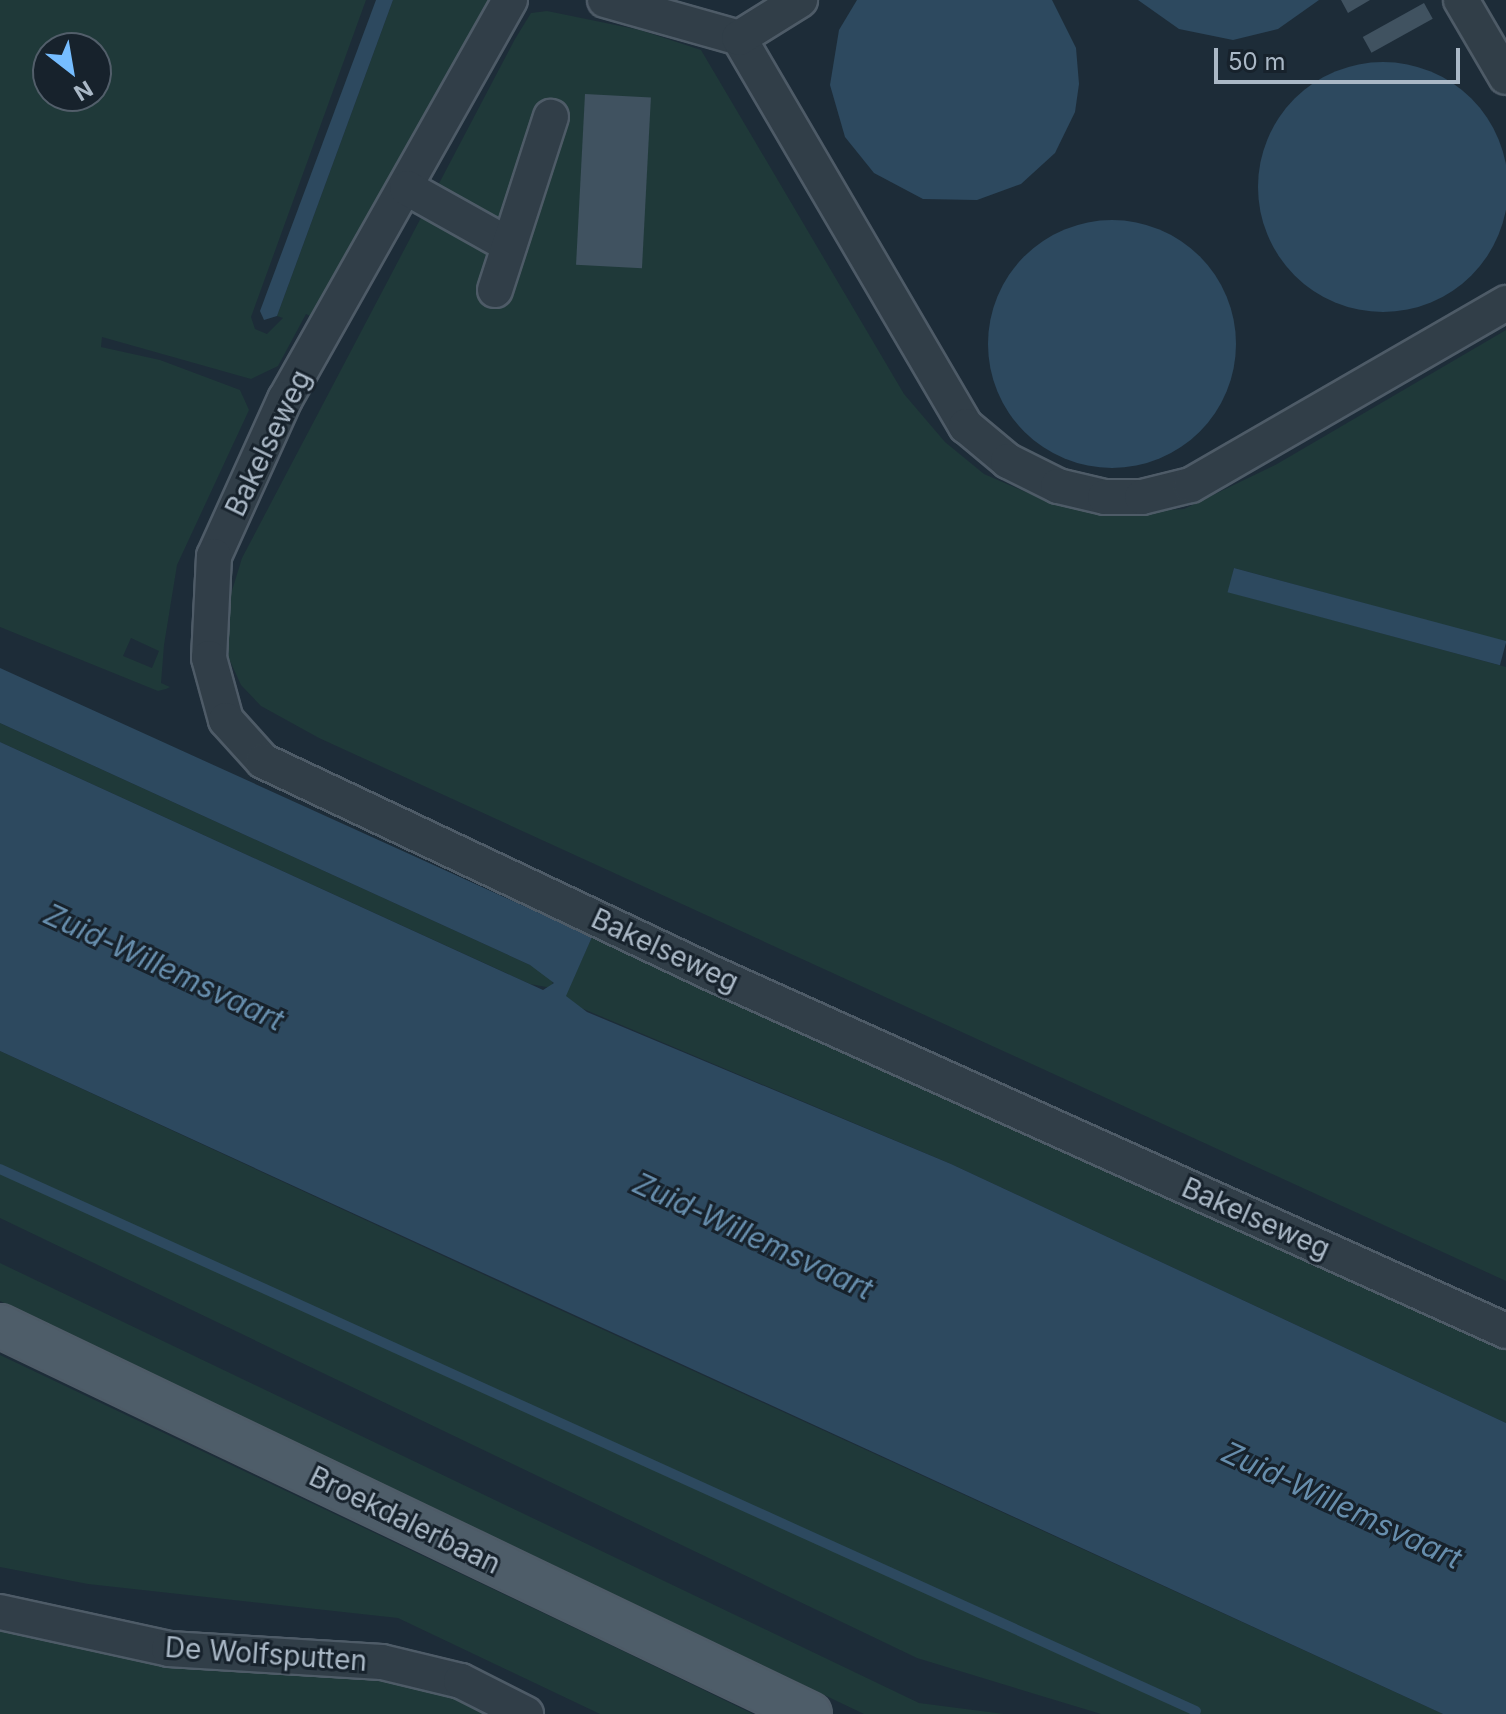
<!DOCTYPE html>
<html>
<head>
<meta charset="utf-8">
<style>
  body { margin:0 }
  #map { position:relative; width:1506px; height:1714px; overflow:hidden; background:#1d2c38; font-family:Inter,sans-serif }
  div>[style] { position:absolute }
  .green>* { inset:0; background:#1f3939 }
  .water>* { inset:0; background:#2d495f; transform-origin:0 0 }
  .round { border-radius:50% }
  .stream>* { height:10px; margin:-5px; padding:0 5px; transform-origin:5px; border-radius:5px; background:#2d495f }
  .building>* { inset:0; background:#405260; transform-origin:0 0 }
  .roads { filter:drop-shadow(2px 0 #4e5b67) drop-shadow(-2px 0 #4e5b67) drop-shadow(0 2px #4e5b67) drop-shadow(0 -2px #4e5b67) }
  .minor>* { height:34px; margin:-17px; padding:0 17px; transform-origin:17px; border-radius:17px; background:#313e48 }
  .major>* { height:42px; margin:-21px; padding:0 21px; transform-origin:21px; border-radius:21px; background:#4e5d69 }
  span { translate:-50% -50%; white-space:nowrap; text-align:center; line-height:1.15; -webkit-text-stroke:6px #17222c; paint-order:stroke }
  .street-label { font-size:28px; color:#aab8c6 }
  .water-label { font-size:30px; color:#678ead; font-style:italic }
  .north { position:absolute; left:32px; top:32px; width:80px; height:80px; box-sizing:border-box; background:#17222c; border:2px solid #525e6a; border-radius:50%; rotate:149deg; font-size:22px; font-weight:700; line-height:32px; text-align:center; color:#aab8c6 }
  .north::after { content:''; display:block; margin:auto; width:28px; height:36px; background:#76bdff; clip-path:polygon(50% 0,100% 100%,50% 72%,0 100%) }
  .scale { position:absolute; left:1214px; top:48px; width:246px; height:36px; box-sizing:border-box; border:4px solid #aab8c6; border-top:0; padding-left:10px; font-size:24px; line-height:28px; white-space:nowrap; color:#aab8c6; -webkit-text-stroke:6px #17222c; paint-order:stroke }
</style>
</head>
<body>
<div id="map">
  <div class="green">
    <div style="clip-path:polygon(evenodd,0 0,366px 0,251px 317px,255px 329px,267px 334px,283px 318px,277px 316px,393px 0,489px 0,319px 320px,306px 314px,278px 366px,251px 379px,102px 337px,101px 347px,160px 360px,240px 390px,249px 410px,177px 565px,164px 645px,161px 683px,170px 687px,166px 689px,158px 691px,0 627px,0 0,48px 48px,96px 48px,96px 96px,48px 96px,48px 48px,0 0,131px 638px,159px 651px,152px 668px,123px 656px,131px 638px)"></div>
    <div style="clip-path:polygon(547px 11px,640px 30px,701px 50px,904px 394px,945px 442px,984px 474px,1028px 493px,1113px 513px,1184px 509px,1277px 464px,1506px 330px,1506px 642px,1234px 568px,1229px 592px,1506px 667px,1506px 1281px,319px 738px,261px 706px,241px 685px,226px 652px,223px 620px,242px 558px,515px 39px,531px 13px)"></div>
    <div style="clip-path:polygon(0 723px,530px 965px,553px 978px,552px 988px,530px 984px,0 742px)"></div>
    <div style="clip-path:polygon(592px 937px,1506px 1349px,1506px 1423px,951px 1164px,574px 1005px,565px 996px)"></div>
    <div style="clip-path:polygon(0 1051px,558px 1309px,1443px 1714px,1101px 1714px,917px 1658px,0 1218px)"></div>
    <div style="clip-path:polygon(0 1263px,919px 1703px,1004px 1714px,864px 1714px,0 1301px)"></div>
    <div style="clip-path:polygon(0 1355px,623px 1651px,753px 1714px,600px 1714px,398px 1618px,88px 1584px,0 1567px)"></div>
    <div style="clip-path:polygon(0 1614px,441px 1689px,493px 1714px,0 1714px)"></div>
  </div>
  <div class="water">
    <div style="clip-path:polygon(376px 0,393px 0,277px 316px,264px 320px,260px 311px)"></div>
    <div style="clip-path:polygon(857px 0,1052px 0,1076px 48px,1079px 84px,1075px 112px,1055px 153px,1021px 184px,977px 200px,923px 199px,874px 173px,845px 137px,830px 85px,839px 30px)"></div>
    <div style="clip-path:polygon(1138px 0,1319px 0,1278px 29px,1233px 40px,1179px 29px)"></div>
    <div class="round" style="left:1258px;top:62px;width:250px;height:250px"></div>
    <div class="round" style="left:988px;top:220px;width:248px;height:248px"></div>
    <div style="left:1234px;top:568px;width:282px;height:25px;rotate:15deg"></div>
    <div style="clip-path:polygon(0 668px,592px 937px,566px 996px,587px 1012px,951px 1164px,1506px 1423px,1506px 1714px,1443px 1714px,0 1051px,0 742px,543px 990px,554px 983px,530px 965px,0 723px)"></div>
  </div>
  <div class="stream">
    <div style="left:0;top:1169px;width:1313px;rotate:24.38deg"></div>
  </div>
  <div class="building">
    <div style="clip-path:polygon(1341px 0,1370px 0,1348px 13px)"></div>
    <div style="left:1424px;top:3px;width:18px;height:70px;rotate:61deg"></div>
    <div style="left:585px;top:94px;width:66px;height:171px;rotate:3deg"></div>
  </div>
  <div class="roads">
    <div class="minor">
      <div style="left:510px;top:0;width:458px;rotate:119.4deg"></div>
      <div style="left:285px;top:399px;width:172px;rotate:114.3deg"></div>
      <div style="left:214px;top:556px;width:102px;rotate:92.8deg"></div>
      <div style="left:209px;top:658px;width:64px;rotate:74.7deg"></div>
      <div style="left:226px;top:720px;width:55px;rotate:47.9deg"></div>
      <div style="left:263px;top:761px;width:491px;rotate:25.3deg"></div>
      <div style="left:707px;top:971px;width:876px;rotate:24.25deg"></div>
      <div style="left:605px;top:0;width:139px;rotate:15.8deg"></div>
      <div style="left:739px;top:38px;width:450px;rotate:59.7deg"></div>
      <div style="left:966px;top:426px;width:55px;rotate:39.8deg"></div>
      <div style="left:1008px;top:461px;width:56px;rotate:26.6deg"></div>
      <div style="left:1058px;top:486px;width:48px;rotate:13.2deg"></div>
      <div style="left:1105px;top:497px;width:37px"></div>
      <div style="left:1142px;top:497px;width:50px;rotate:-13.8deg"></div>
      <div style="left:1191px;top:485px;width:364px;rotate:-30deg"></div>
      <div style="left:1461px;top:0;width:89px;rotate:59.7deg"></div>
      <div style="left:739px;top:38px;width:72px;rotate:-31.9deg"></div>
      <div style="left:407px;top:188px;width:117px;rotate:29.2deg"></div>
      <div style="left:495px;top:290px;width:182px;rotate:-72.1deg"></div>
      <div style="left:0;top:1612px;width:173px;rotate:12.3deg"></div>
      <div style="left:169px;top:1649px;width:213px;rotate:3.5deg"></div>
      <div style="left:382px;top:1662px;width:81px;rotate:13.5deg"></div>
      <div style="left:461px;top:1681px;width:73px;rotate:26.9deg"></div>
    </div>
    <div class="major">
      <div style="left:0;top:1326px;width:898px;rotate:25.59deg"></div>
    </div>
  </div>
  <div class="street-label">
    <span style="left:268px;top:443px;rotate:-64deg">Bakelseweg</span>
    <span style="left:665px;top:950px;rotate:25deg">Bakelseweg</span>
    <span style="left:1256px;top:1218px;rotate:24deg">Bakelseweg</span>
    <span style="left:405px;top:1520px;rotate:26deg">Broekdalerbaan</span>
    <span style="left:266px;top:1654px;rotate:4deg">De Wolfsputten</span>
  </div>
  <div class="water-label">
    <span style="left:164px;top:967px;rotate:25deg">Zuid-Willemsvaart</span>
    <span style="left:753px;top:1236px;rotate:25deg">Zuid-Willemsvaart</span>
    <span style="left:1342px;top:1505px;rotate:25deg">Zuid-Willemsvaart</span>
  </div>
  <div class="north">N</div>
  <div class="scale">50 m</div>
</div>
</body>
</html>
